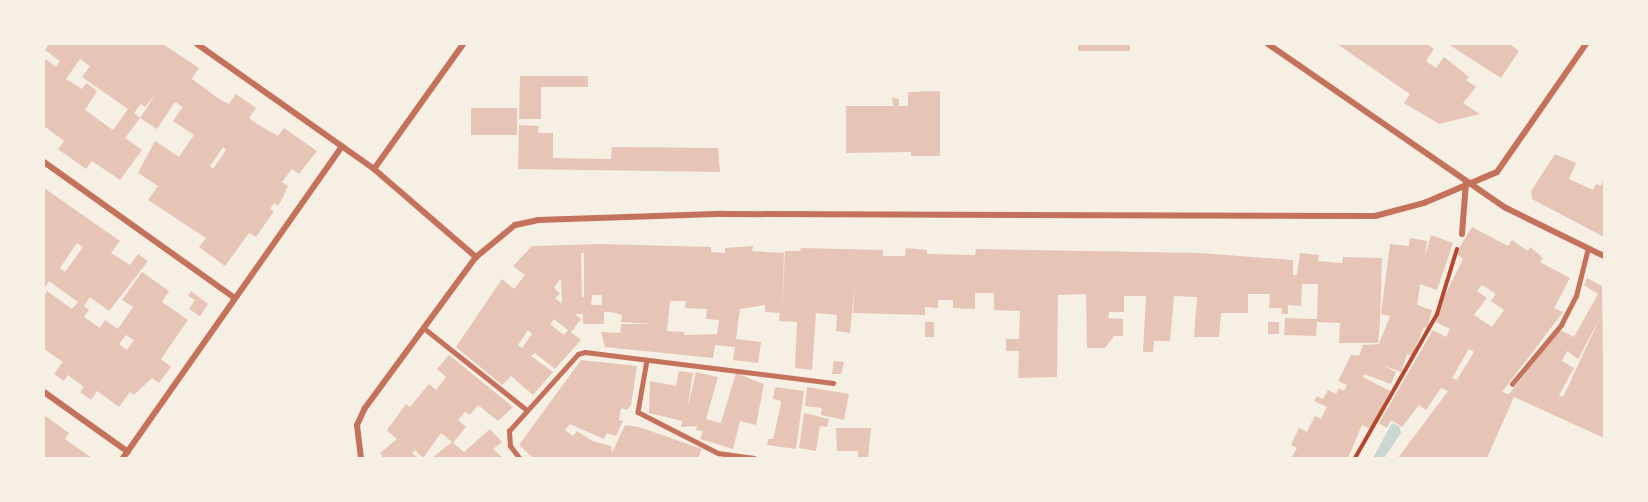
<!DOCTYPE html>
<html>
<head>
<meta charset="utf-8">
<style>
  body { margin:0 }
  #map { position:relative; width:1648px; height:502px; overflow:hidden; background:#f6efe4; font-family:"Work Sans",sans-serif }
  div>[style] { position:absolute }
  .water>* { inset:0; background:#c9d6d2 }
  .building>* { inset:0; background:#e6c5b7; transform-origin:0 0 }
  .path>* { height:4px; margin:-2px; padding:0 2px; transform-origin:2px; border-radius:2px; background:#b5482f }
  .service>* { height:4.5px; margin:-2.25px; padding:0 2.25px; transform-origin:2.25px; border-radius:2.25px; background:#c5725c }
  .minor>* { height:6px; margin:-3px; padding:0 3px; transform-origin:3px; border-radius:3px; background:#c5725c }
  span { translate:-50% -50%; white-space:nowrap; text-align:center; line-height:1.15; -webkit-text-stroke:6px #f6efe4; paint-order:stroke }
  .frame { position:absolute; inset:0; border:45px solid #f6efe4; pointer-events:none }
</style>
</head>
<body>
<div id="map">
  <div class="water">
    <div style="clip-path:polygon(1392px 423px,1399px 426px,1401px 433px,1384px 458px,1373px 458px)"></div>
  </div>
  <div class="building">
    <div style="clip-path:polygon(evenodd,49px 44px,163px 44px,199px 68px,192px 79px,219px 99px,229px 104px,236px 94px,256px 108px,249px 118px,257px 124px,278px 136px,284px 128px,317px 151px,299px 174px,292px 169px,282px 182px,288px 186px,282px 199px,278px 206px,274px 203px,270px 209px,274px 211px,256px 237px,249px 233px,225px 266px,199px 247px,206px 238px,148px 200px,158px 186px,138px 173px,155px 141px,179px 157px,185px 148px,194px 135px,173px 121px,183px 107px,175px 102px,157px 129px,140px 118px,156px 94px,145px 107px,141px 104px,134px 113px,140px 118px,125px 138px,142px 150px,120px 180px,92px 161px,86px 169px,58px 149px,64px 141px,44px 126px,44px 58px,56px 67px,60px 61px,45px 50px,49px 44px,80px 59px,90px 66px,82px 77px,128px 109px,113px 130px,85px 110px,97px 91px,86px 83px,82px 89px,66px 79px,80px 59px,49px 44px,223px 147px,226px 150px,213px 169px,210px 166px,223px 147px)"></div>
    <div style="left:1078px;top:44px;width:52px;height:7px"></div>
    <div style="clip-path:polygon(1337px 44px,1427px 44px,1434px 49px,1426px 61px,1436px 68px,1444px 57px,1469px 77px,1466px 80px,1476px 87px,1463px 103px,1480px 114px,1439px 124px,1404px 103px,1410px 94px)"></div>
    <div style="clip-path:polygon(1448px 44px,1509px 44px,1519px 51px,1501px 78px)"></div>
    <div style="clip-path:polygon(520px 76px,588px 76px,588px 87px,541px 87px,541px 119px,519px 119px)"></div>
    <div style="clip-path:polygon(940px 91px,940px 156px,911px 156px,911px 152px,846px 153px,846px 106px,893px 106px,892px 98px,899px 99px,899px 106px,908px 106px,908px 92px)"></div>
    <div style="left:471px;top:108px;width:46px;height:27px"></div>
    <div style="clip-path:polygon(519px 125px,539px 126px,538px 133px,553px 133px,553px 158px,611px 159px,612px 147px,718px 148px,720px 172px,518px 169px)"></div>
    <div style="clip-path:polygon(1555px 154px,1576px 163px,1569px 179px,1593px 190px,1596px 184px,1601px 186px,1604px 178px,1604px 237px,1532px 199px,1531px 191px)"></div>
    <div style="clip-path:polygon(evenodd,44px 188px,120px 241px,111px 253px,130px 265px,138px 254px,148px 261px,109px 311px,90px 297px,84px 306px,89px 310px,84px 317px,100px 328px,105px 320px,118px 329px,133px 307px,122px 300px,142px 272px,169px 291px,162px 302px,188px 320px,161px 359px,171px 367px,159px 383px,152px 378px,134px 395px,130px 392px,119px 407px,97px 391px,91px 400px,80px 392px,84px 387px,68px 375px,64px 381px,54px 374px,63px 362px,44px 349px,44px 296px,47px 291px,72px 309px,78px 302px,49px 281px,44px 289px,44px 188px,77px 243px,83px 247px,65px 272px,60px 268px,77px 243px,44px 188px,126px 335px,134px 340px,127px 350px,119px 344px,126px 335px)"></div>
    <div style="clip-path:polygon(evenodd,1472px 227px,1508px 246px,1512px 240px,1528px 251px,1530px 247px,1543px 258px,1540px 262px,1570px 278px,1554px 308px,1563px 312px,1502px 392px,1509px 394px,1560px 330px,1574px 337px,1598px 294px,1584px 285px,1587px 278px,1602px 286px,1604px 438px,1514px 397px,1487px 458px,1398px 458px,1448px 391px,1441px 388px,1426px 410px,1419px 405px,1402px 427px,1391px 420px,1387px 428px,1379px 423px,1433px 330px,1446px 337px,1450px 329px,1436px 322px,1438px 309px,1463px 259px,1456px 253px,1472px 227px,1482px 285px,1496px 294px,1491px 301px,1504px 310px,1492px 327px,1474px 315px,1487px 298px,1477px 291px,1482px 285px,1472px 227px,1601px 316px,1563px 397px,1559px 395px,1574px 368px,1562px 361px,1567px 351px,1578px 359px,1601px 316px,1472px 227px,1469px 349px,1474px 352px,1461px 373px,1457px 380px,1452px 378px,1469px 349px)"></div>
    <div style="clip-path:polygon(1431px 235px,1453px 243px,1437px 290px,1420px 284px,1423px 267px,1417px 305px,1432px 310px,1427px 329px,1424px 327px,1412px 356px,1407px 354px,1401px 372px,1382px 365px,1396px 372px,1391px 384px,1364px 374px,1363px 377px,1390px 391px,1371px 429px,1362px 425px,1348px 458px,1291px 458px,1297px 448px,1291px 445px,1299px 428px,1307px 432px,1315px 416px,1321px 419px,1327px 407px,1314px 401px,1317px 396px,1323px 399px,1328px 390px,1336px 394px,1339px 388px,1344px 391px,1347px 385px,1338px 381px,1351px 355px,1359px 356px,1363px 345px,1379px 344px,1390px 316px,1381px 314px,1390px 244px,1409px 246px,1410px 238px,1427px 241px,1425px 256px)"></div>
    <div style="clip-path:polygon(evenodd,600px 244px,711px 247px,711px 252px,725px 253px,725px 248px,753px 246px,752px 251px,784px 253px,782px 310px,785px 251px,800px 251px,801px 248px,883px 250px,883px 256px,905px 256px,906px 248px,927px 250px,927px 254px,975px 255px,976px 249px,1200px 253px,1293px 260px,1293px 275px,1297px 275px,1300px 253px,1319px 255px,1318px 261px,1342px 263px,1343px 257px,1382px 258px,1380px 323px,1378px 343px,1339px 343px,1340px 323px,1317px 322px,1316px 336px,1284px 335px,1285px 318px,1317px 319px,1318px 284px,1302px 284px,1301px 306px,1288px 305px,1288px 314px,1281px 314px,1282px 308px,1269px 308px,1270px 294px,1248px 294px,1248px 313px,1221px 313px,1219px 337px,1194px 337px,1197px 297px,1174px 296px,1170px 341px,1154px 341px,1153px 352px,1143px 352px,1146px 296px,1124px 296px,1124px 312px,1109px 312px,1108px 318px,1123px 319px,1123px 336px,1114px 336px,1105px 348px,1087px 348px,1086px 294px,1058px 295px,1057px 377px,1018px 378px,1019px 351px,1006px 351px,1006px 339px,1019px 339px,1020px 311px,994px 310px,994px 293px,975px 293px,975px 309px,953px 308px,953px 300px,938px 300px,938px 308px,925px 307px,925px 315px,853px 313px,855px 282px,850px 333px,836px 331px,837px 315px,816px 313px,812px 370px,795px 368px,797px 322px,779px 321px,780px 313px,765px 312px,765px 305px,740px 309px,736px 339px,761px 342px,758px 363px,733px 360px,735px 347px,715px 345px,713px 358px,605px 347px,601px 332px,620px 333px,621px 324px,652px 324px,621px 322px,622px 315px,611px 312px,604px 312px,604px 324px,583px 324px,583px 314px,575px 314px,581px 319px,571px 332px,581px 340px,555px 369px,535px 353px,531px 356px,553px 372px,533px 395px,511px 376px,502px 385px,456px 347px,502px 279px,514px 289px,525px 275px,513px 266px,532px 246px,600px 244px,581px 253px,584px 253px,584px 297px,582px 297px,581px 253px,600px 244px,560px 279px,561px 281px,562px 304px,555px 298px,560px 293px,554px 288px,560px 279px,600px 244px,592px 295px,602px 295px,602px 305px,591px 305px,592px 295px,600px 244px,670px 301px,686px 301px,685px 308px,707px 309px,706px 319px,719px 320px,717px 334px,684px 335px,684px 332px,667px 331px,670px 301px,600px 244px,554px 319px,568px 330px,564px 335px,550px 324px,554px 319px,600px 244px,528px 330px,532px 334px,522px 348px,518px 345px,528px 330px)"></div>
    <div style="clip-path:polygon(191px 291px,208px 304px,200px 316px,189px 309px,195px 300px,188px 296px)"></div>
    <div style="left:925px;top:322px;width:9px;height:15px"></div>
    <div style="left:1268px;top:322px;width:11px;height:12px"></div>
    <div style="clip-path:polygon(449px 355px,513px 407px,498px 421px,478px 405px,470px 415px,465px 412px,458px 420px,466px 427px,453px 443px,464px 452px,490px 429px,502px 442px,493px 449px,503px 458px,432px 458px,452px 442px,441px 433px,423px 458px,415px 450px,412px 453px,418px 458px,383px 458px,380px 453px,397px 439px,387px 430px,406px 404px,410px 407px,429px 384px,436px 390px,446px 377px,437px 369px)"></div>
    <div style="clip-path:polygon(581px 360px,637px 366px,631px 405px,627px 410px,621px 408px,619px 420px,623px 421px,616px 436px,607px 433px,604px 439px,570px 424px,565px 430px,573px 436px,577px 431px,592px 441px,611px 446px,612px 453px,625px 425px,639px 427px,702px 449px,698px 458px,533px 458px,519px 445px)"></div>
    <div style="clip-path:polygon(834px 361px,844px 362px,841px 374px,832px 374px)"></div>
    <div style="clip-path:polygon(679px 371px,693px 373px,687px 410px,696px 372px,718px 377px,706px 419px,721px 423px,736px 373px,764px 384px,756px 425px,740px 421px,733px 449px,700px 439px,703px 431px,696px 430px,697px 426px,681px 427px,682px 421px,649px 413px,650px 381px,676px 386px)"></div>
    <div style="clip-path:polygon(775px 387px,804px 391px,796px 449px,767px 445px,768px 439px,773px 439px,780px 409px,781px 401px,773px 399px)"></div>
    <div style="clip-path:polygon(807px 387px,849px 394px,844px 420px,821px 415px,822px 408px,805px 406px)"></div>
    <div style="clip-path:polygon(804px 413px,829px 419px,827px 427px,820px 426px,816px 451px,799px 448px)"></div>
    <div style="clip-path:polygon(44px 415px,69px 433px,65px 439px,92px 458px,44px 458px)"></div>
    <div style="clip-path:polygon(836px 428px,871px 428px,868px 458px,858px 458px,858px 451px,837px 451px)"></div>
  </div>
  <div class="path">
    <div style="left:1355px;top:458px;width:166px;rotate:-60.3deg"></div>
    <div style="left:1437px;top:314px;width:68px;rotate:-72.9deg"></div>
  </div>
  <div class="service">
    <div style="left:424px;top:328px;width:130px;rotate:38.5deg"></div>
    <div style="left:647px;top:360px;width:53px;rotate:99.8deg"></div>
    <div style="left:638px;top:412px;width:90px;rotate:27.1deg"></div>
    <div style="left:718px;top:453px;width:36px;rotate:8deg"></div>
    <div style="left:1512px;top:384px;width:77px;rotate:-50.3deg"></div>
    <div style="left:1561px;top:325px;width:33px;rotate:-63deg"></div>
    <div style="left:1576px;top:296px;width:49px;rotate:-76deg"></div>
    <div style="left:519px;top:458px;width:15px;rotate:-127deg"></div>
    <div style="left:510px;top:446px;width:15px;rotate:-94deg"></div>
    <div style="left:509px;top:431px;width:103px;rotate:-48.1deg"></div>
    <div style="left:578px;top:354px;width:7px;rotate:-16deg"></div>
    <div style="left:585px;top:352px;width:250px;rotate:7.1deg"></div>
  </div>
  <div class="minor">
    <div style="left:197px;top:44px;width:217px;rotate:35.2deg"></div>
    <div style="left:374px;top:169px;width:135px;rotate:40.8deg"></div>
    <div style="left:1268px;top:44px;width:287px;rotate:34.6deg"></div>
    <div style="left:1504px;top:207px;width:111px;rotate:26.1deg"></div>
    <div style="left:44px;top:162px;width:234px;rotate:35.5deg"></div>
    <div style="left:374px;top:169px;width:153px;rotate:-54.5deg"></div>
    <div style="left:1462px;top:234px;width:52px;rotate:-85.6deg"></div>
    <div style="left:44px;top:392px;width:103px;rotate:35.5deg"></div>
    <div style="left:123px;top:458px;width:381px;rotate:-54.9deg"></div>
    <div style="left:361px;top:458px;width:33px;rotate:-97deg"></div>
    <div style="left:357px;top:425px;width:19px;rotate:-65deg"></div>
    <div style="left:365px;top:408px;width:187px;rotate:-53.7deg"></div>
    <div style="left:476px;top:257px;width:50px;rotate:-39.4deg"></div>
    <div style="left:515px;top:225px;width:24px;rotate:-12deg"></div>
    <div style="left:538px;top:220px;width:185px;rotate:-1.9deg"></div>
    <div style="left:723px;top:214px;width:652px;rotate:0.18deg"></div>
    <div style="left:1375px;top:216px;width:51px;rotate:-14.9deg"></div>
    <div style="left:1424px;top:203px;width:79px;rotate:-23deg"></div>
    <div style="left:1497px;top:172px;width:156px;rotate:-55.2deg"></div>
  </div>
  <div class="frame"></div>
</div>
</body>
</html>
